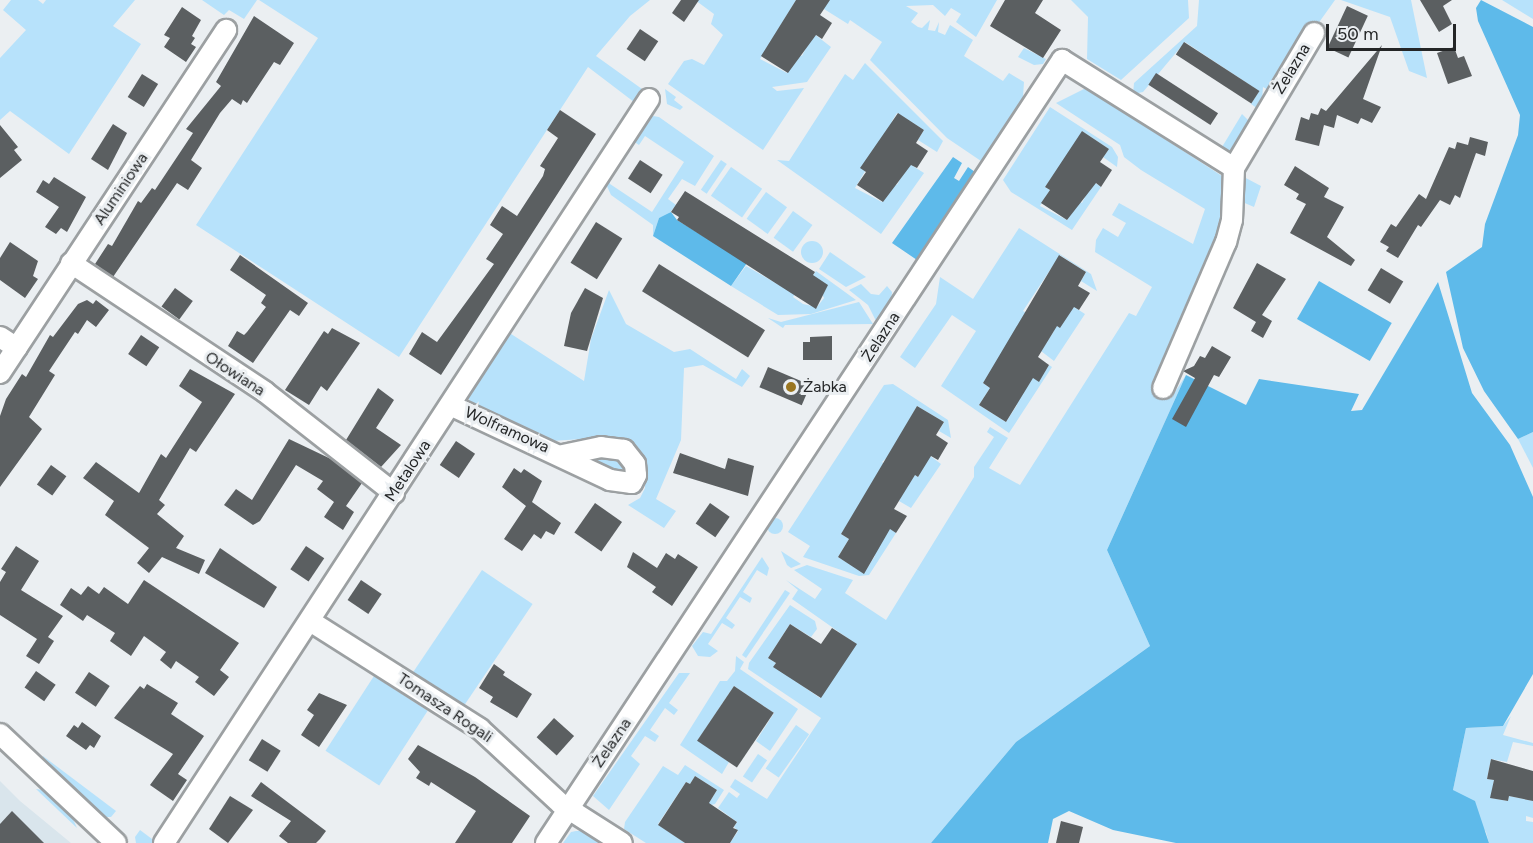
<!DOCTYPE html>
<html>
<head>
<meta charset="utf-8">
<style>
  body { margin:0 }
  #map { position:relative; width:1533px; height:843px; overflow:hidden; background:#ebeff2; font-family:Figtree,sans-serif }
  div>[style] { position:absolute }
  .built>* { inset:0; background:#d9e5ec }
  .green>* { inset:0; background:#b7e2fb; transform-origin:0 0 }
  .round { border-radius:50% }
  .forest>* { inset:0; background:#5ebaea; transform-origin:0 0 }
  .building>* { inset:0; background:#5b5f61; transform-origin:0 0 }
  .roads { filter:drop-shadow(2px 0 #9ca0a2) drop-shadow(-2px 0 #9ca0a2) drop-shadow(0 2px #9ca0a2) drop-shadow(0 -2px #9ca0a2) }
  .minor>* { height:20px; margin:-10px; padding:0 10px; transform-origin:10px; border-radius:10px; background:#fff }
  .dots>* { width:16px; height:16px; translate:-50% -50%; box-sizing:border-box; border:3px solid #ebeff2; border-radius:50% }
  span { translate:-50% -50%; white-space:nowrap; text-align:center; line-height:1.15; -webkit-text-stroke:6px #ebeff2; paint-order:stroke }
  .street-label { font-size:16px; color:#242627 }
  .poi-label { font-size:16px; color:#242627 }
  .left { translate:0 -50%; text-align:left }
  .scale { position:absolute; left:1326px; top:24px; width:130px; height:27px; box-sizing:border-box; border:3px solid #242627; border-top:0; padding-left:8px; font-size:18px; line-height:21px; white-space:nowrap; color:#242627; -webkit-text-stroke:4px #ebeff2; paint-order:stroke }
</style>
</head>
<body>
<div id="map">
  <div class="built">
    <div style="clip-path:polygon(0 781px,20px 801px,71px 843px,0 843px)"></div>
  </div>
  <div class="green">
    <div style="clip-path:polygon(11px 0,38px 0,43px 4px,46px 0,135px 0,113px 26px,141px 44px,69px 154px,10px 111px,0 120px,0 58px,26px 30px,3px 10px)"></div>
    <div style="clip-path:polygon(202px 0,257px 0,244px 19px,229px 10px,224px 15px)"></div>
    <div style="clip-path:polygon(259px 0,650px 0,630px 16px,596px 56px,642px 89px,634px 102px,588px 67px,399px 357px,196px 225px,318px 38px)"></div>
    <div style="clip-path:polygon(695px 0,796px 0,760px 59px,787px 73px,795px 52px,802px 56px,813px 33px,831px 47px,807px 82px,772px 87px,777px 91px,804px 88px,763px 150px,668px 84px,684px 61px,692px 59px,704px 65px,723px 35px,711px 24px,714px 14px)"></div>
    <div style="clip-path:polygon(826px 0,997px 0,976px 37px,956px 22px,961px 14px,951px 8px,945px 16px,933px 5px,906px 6px,918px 13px,911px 22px,918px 27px,922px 28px,930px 20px,928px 30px,935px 31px,939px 22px,938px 32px,945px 35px,950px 25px,973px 40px,964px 56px,1003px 81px,1009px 73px,1024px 82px,1023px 97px,981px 161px,947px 138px,870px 60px,882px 42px,850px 20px,848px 24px,824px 9px)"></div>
    <div style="clip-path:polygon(1071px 0,1188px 0,1189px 18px,1121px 80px,1087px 59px,1088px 17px)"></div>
    <div style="clip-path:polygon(1199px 0,1335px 0,1270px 91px,1263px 87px,1261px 111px,1251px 104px,1259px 91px,1185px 42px,1143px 92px,1133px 94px,1134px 83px,1197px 26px)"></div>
    <div style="clip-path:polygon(1341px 0,1411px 0,1427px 78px,1409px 71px,1390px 17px)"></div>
    <div style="clip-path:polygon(1502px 0,1533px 0,1533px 19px)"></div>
    <div style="clip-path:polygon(1024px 48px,1046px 59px,1043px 64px,1034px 65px,1018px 57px)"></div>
    <div style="clip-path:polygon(865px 63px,943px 141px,937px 152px,918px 140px,924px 130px,897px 113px,892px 121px,894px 123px,855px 188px,882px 202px,892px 188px,891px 181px,897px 185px,908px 163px,924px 173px,881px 234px,777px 160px,789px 161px,845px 74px,853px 80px)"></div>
    <div style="clip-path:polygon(1086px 88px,1222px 176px,1229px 196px,1212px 259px,1154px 391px,1171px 398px,1186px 375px,1107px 550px,1150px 646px,1016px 742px,931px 843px,730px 843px,738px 831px,734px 827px,737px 822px,718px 808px,729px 792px,737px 798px,740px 794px,730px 787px,735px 779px,767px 799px,821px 718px,748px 669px,749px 663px,790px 605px,815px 621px,817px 629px,811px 637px,790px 624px,768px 658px,776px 663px,774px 666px,820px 698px,856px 644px,792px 599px,798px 590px,786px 580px,815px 599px,822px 589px,794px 570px,807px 565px,853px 580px,845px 593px,886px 620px,974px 477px,974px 467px,994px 437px,987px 432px,990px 427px,1008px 438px,989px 468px,1020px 485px,1129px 313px,1136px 316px,1152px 287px,1095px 252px,1096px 240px,1103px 228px,1118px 237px,1126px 223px,1112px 215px,1119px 203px,1193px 244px,1205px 209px,1141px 170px,1124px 157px,1120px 145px,1056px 103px)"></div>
    <div style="clip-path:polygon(665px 89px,676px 97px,674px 100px,683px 107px,680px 110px,667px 104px)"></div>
    <div style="clip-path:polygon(1050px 107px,1112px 147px,1118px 157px,1117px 167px,1103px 157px,1109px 149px,1082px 131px,1079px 141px,1045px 187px,1050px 190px,1040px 206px,1067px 220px,1076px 207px,1076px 199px,1082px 203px,1093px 181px,1101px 187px,1072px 230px,1011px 192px,1003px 180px)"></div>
    <div style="clip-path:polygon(1242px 114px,1249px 121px,1248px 135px,1230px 155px,1219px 152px)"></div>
    <div style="clip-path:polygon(evenodd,653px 116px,659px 117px,714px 156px,695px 186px,682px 179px,668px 199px,676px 205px,668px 215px,659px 218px,653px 236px,653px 225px,611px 195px,605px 182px,653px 116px,645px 136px,684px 162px,652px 212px,610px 184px,609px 178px,633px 141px,639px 145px,645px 136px)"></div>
    <div style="left:721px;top:160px;width:7px;height:36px;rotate:34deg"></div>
    <div style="left:731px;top:167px;width:38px;height:35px;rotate:35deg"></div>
    <div style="clip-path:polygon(1242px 176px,1261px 186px,1254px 207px,1240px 201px)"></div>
    <div style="left:766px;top:192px;width:26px;height:33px;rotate:36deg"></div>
    <div style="left:793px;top:211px;width:24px;height:33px;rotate:36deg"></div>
    <div style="clip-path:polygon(1019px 228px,1091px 274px,1097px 291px,1081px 281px,1086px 272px,1060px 255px,1023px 311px,1030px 315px,983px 383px,990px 388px,979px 405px,1006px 422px,1017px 405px,1011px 401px,1030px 376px,1039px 381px,1049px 365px,1052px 367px,1009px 433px,941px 386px,976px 331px,952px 315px,915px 368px,900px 357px,936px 304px,940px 277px,973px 299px)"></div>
    <div class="round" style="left:801px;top:241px;width:22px;height:22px"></div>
    <div style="clip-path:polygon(830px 252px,866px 277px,846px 287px,819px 269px)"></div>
    <div style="clip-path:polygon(746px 266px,795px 294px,793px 297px,803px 304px,817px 307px,824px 298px,813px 275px,816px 271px,856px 300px,811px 314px,778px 315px,731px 286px)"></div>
    <div style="clip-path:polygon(861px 284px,871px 294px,879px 295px,887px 286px,892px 292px,891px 303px,877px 323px,868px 305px,849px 290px)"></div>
    <div style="clip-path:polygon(609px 290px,626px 324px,674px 352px,690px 349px,736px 379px,742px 369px,750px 376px,742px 387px,703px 365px,684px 368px,681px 440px,656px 499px,676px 511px,664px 528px,628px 505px,640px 498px,645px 488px,643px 464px,615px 441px,596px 438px,552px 441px,524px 434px,480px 412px,470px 403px,468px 394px,508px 332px,584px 381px,591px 339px)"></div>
    <div style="clip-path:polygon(859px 302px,873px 324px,785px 325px,783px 328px,768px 318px,781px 322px)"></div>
    <div style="clip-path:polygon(1071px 305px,1085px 314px,1054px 361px,1041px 351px,1054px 331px,1050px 328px)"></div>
    <div style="clip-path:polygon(893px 384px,948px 420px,951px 438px,939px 431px,944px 422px,917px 406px,890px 455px,882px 462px,887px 466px,841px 534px,849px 539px,838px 557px,864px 573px,875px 556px,869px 552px,889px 528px,896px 533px,869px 575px,859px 576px,803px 557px,810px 546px,788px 532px,884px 385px)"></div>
    <div style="clip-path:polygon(1533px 432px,1533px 468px,1518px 439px)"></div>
    <div style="clip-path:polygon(583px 454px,618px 454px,629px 473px,614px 476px,590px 465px)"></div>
    <div style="clip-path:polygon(929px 455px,941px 464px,911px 508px,899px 501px,912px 473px,918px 477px)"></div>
    <div class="round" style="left:767px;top:518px;width:16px;height:16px"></div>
    <div style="clip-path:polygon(781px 551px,801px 564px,791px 568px,787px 565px)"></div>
    <div style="clip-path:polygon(762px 557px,769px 568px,767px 576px,757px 570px,743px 592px,752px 598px,750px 603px,740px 597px,726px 618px,735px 625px,732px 629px,722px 623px,708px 644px,718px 651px,710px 657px,698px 656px,692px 646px,703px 632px,711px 634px)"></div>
    <div style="left:482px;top:570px;width:61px;height:126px;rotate:34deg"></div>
    <div style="clip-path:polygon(785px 590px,790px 593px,746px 658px,742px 655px)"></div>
    <div style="clip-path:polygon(736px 656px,744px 662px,740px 669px,798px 709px,770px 751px,756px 741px,774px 713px,734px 686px,698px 740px,729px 762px,722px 774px,680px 745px,720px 681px,727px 681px,735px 671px)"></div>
    <div style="clip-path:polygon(679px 673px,690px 673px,669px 703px,678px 710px,674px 715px,665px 708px,650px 730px,659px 736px,655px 742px,645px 736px,631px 756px,640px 764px,609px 810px,593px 796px)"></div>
    <div style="left:374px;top:676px;width:64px;height:89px;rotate:33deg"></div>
    <div style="clip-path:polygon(1511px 716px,1503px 735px,1533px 743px,1533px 746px,1513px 742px,1507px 762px,1491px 759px,1487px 779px,1494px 780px,1491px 798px,1508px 801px,1509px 796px,1533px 801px,1533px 818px,1526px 816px,1526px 821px,1533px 822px,1533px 843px,1489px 843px,1486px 832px,1453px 790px,1466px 728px,1503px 726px)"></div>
    <div style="left:796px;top:725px;width:16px;height:53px;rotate:35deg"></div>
    <div style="left:758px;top:754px;width:11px;height:27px;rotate:34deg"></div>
    <div style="clip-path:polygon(43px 756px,116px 811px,111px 817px,104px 817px,42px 761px)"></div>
    <div style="clip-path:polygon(685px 765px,724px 790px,715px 804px,707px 806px,717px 790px,695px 776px,690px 784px,686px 782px,658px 824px,685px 843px,646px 843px,624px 829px,625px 822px,663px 766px,678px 775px)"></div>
    <div style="clip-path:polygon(36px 789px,43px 790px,72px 817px,77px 828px)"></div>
    <div style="clip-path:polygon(140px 830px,156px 842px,155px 843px,136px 843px,135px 837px)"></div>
    <div style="clip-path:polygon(576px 831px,581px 831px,599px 843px,563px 843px,571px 832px)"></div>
  </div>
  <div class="forest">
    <div style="clip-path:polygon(1481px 0,1533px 27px,1533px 432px,1518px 439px,1484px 391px,1463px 348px,1446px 272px,1482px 247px,1485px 224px,1518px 135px,1520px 115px,1478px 21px,1476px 8px)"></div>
    <div style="clip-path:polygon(953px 157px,962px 163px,954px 178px,959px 181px,968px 167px,975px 172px,917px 260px,892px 243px)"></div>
    <div style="clip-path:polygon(671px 212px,677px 220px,747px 263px,731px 286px,653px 236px,659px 218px)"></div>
    <div style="left:1319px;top:281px;width:84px;height:44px;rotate:30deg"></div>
    <div style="clip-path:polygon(1438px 282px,1472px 393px,1510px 445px,1533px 497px,1533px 674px,1503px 726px,1466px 728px,1453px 790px,1475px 801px,1489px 843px,1176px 843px,1113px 830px,1069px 811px,1053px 819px,1048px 843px,931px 843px,1016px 742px,1150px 646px,1107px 550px,1186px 375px,1246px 405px,1259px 379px,1359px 394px,1351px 411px,1362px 410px)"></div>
  </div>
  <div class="building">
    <div style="clip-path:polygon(681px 0,699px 0,684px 22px,672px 13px)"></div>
    <div style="clip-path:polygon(796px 0,830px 0,820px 15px,832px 23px,822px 39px,816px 35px,788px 73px,761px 56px)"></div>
    <div style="clip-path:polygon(1005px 0,1043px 0,1035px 13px,1061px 30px,1043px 58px,990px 26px)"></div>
    <div style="clip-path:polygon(1420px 0,1452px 0,1443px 6px,1452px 24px,1439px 32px)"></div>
    <div style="left:1347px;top:6px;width:23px;height:46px;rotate:25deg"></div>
    <div style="clip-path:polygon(182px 7px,201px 20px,192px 36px,195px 38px,191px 44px,196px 47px,186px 62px,164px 47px,170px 38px,164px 35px)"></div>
    <div style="clip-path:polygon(254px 16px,294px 43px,280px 65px,274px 62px,247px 103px,243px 100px,241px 105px,232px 99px,220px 113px,191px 160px,202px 168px,188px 190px,177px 183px,113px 277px,95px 264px,108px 244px,112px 246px,138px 201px,141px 203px,152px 188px,155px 190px,193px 133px,186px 129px,221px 86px,216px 82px)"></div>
    <div style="left:640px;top:29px;width:22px;height:24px;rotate:34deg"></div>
    <div style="left:1184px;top:42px;width:90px;height:15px;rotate:33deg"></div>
    <div style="clip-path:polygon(1382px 45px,1363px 99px,1381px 107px,1372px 123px,1361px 118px,1358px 124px,1337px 115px,1334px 128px,1324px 125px,1319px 146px,1295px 140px,1301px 117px,1309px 120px,1311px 113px,1318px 115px,1321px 108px,1326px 111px)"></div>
    <div style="clip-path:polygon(1454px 47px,1458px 58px,1464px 56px,1472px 76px,1448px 84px,1437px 53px)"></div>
    <div style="left:1156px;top:73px;width:74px;height:14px;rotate:33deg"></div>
    <div style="left:142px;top:74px;width:19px;height:27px;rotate:32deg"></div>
    <div style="clip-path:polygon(560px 110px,596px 134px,441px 375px,409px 354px,422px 332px,437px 342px,494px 264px,486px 259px,503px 234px,490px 225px,502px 206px,517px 216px,543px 176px,545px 169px,540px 166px,558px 138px,547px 130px)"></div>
    <div style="clip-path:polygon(898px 113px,924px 130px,916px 143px,928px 151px,917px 168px,911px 165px,883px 202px,857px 185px,866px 172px,860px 168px)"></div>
    <div style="clip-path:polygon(113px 124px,127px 133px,108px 170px,91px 159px)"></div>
    <div style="clip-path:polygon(0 125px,18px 147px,14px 150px,22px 160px,0 178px)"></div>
    <div style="clip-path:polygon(1082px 131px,1109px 149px,1100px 162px,1112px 170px,1101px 187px,1096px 183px,1067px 220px,1041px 203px,1050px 190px,1045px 187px)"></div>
    <div style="clip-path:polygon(1470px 137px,1488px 142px,1485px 156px,1476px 153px,1460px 198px,1455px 195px,1450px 205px,1440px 200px,1421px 227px,1418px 225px,1398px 258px,1386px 251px,1389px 247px,1380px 242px,1391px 224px,1396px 227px,1419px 194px,1426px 199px,1449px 147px,1455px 149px,1457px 142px,1468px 145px)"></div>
    <div style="left:640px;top:160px;width:27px;height:22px;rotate:33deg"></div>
    <div style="clip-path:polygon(1295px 166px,1329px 188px,1324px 197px,1344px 207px,1327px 237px,1355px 260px,1351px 266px,1290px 233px,1306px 204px,1296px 199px,1299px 194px,1284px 185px)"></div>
    <div style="clip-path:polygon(54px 177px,86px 197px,67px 232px,61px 228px,56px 234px,45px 227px,59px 207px,36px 192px,43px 180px,49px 184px)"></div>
    <div style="clip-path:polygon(685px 191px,815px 272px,813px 275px,828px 285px,816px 309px,677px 220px,679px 217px,671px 212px)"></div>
    <div style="left:596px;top:222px;width:31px;height:48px;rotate:32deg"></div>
    <div style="clip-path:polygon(10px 242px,38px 261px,33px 276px,38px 279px,25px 298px,0 280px,0 258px)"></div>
    <div style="clip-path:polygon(240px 255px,308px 303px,299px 316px,290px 310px,253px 363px,228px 346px,237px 331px,244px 335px,247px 332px,266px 307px,261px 303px,266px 295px,230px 270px)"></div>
    <div style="clip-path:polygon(1059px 255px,1086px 272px,1078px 286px,1090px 293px,1079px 310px,1074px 307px,1060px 328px,1057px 326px,1038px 357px,1049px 365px,1039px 382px,1033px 378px,1006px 422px,979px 405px,990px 388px,983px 383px)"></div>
    <div style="clip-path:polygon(1257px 263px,1286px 279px,1262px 315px,1272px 321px,1263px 338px,1251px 331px,1256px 322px,1233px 308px)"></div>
    <div style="left:659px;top:264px;width:125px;height:32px;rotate:32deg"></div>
    <div style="left:1381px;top:268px;width:26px;height:26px;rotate:31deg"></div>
    <div style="left:175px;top:288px;width:22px;height:23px;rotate:36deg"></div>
    <div style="clip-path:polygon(585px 288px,603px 298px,587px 351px,564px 346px,571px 313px)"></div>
    <div style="clip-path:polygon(87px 300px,93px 304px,96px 300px,109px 310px,96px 327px,87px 320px,78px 334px,75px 332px,49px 371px,55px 375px,29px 417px,42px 429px,0 487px,0 416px,6px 399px,22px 374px,26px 377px,50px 335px,53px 337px,78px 304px)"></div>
    <div style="clip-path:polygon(332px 328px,360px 343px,327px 391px,321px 386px,309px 405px,285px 390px,324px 331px,328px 334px)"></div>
    <div style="left:141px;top:335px;width:22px;height:23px;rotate:34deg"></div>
    <div style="clip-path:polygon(832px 336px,832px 360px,803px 360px,803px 342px,810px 342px,810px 337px)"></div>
    <div style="clip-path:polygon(1212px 346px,1231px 357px,1219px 377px,1214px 375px,1186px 427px,1172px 419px,1195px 378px,1183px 371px,1194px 366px,1200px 356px,1205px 358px)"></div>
    <div style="left:768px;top:367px;width:46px;height:22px;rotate:23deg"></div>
    <div style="clip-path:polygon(190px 369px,235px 394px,196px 452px,190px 448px,159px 500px,165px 505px,157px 514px,184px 536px,176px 548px,205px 560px,199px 574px,162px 557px,149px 573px,137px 563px,149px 548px,105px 515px,114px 501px,83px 478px,96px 462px,139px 493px,161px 454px,166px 458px,202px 402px,179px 386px)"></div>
    <div style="clip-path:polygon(378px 388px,394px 400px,376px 428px,401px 445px,381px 467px,346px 440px)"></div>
    <div style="clip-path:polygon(917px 406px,944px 422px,936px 435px,948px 443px,938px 460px,931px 456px,918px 477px,915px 475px,894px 509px,907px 516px,896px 533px,890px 529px,864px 574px,838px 557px,849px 539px,841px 534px)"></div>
    <div style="clip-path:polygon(289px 439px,331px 459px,362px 483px,346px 506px,354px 512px,343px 530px,324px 517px,334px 502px,317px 489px,323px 481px,296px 465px,260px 521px,253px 525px,224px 505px,236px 489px,252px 500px)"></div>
    <div style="left:456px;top:441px;width:23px;height:29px;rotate:34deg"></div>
    <div style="clip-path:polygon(680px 453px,725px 469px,728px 458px,754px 466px,748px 496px,673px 473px)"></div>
    <div style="left:51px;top:465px;width:19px;height:24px;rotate:36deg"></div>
    <div style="clip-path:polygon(514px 468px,521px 473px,524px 469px,542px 481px,532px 502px,561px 523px,554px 535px,546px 531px,541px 539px,534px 534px,522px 551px,504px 539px,526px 506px,502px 487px)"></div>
    <div style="left:595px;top:503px;width:33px;height:36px;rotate:35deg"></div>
    <div style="left:710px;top:503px;width:24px;height:25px;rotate:35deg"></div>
    <div style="clip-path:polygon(16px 546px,39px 561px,21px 590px,63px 616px,48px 637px,54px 641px,39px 664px,26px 656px,37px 639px,0 615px,0 582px,6px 572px,1px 569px)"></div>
    <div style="left:306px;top:546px;width:22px;height:28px;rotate:34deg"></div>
    <div style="clip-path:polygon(220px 548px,277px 587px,264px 608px,205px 573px)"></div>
    <div style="clip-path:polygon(633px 552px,657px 568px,666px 553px,675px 559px,678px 554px,698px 567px,672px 606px,652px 592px,656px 587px,627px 567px)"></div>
    <div style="clip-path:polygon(144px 580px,239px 643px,220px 670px,229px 677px,214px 696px,195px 682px,199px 677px,176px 661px,171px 669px,160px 660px,166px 652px,144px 636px,131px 656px,110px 641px,115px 633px,87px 615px,83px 621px,60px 605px,71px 588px,81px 595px,88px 586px,99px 594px,104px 587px,128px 604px)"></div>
    <div style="left:361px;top:580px;width:25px;height:24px;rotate:34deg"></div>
    <div style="clip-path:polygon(790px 624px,821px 644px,832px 628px,857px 644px,821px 698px,773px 667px,776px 663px,768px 658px)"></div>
    <div style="clip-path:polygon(494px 664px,505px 672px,503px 675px,532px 694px,517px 718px,490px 702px,493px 697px,479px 688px)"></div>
    <div style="left:36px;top:671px;width:24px;height:20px;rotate:35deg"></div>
    <div style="left:89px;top:672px;width:25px;height:25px;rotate:34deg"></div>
    <div style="clip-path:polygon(147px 684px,178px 703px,171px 714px,204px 736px,178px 774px,187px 780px,173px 801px,150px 785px,173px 754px,114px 718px,140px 686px,144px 689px)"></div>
    <div style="left:734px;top:686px;width:48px;height:66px;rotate:34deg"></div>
    <div style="clip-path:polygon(319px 693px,347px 705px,319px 747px,301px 735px,314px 715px,307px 710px)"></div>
    <div style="left:554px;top:718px;width:27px;height:26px;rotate:42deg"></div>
    <div style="clip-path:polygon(82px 722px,101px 736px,94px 748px,90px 745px,86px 750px,66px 736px,74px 725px,78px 728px)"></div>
    <div style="left:262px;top:739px;width:22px;height:25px;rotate:32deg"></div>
    <div style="clip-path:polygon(418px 745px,475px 777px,530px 816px,512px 843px,455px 843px,476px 811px,431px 782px,429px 786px,416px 778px,420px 772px,408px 759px)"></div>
    <div style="clip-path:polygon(1491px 759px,1533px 771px,1533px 801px,1509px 796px,1508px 801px,1490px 798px,1494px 780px,1487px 779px)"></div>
    <div style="clip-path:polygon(695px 776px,717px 790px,709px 803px,737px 822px,733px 828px,738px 830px,730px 843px,685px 843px,658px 825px,686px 782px,690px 784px)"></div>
    <div style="clip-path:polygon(261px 782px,326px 831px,320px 839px,316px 843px,288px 843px,279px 836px,291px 821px,251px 796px)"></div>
    <div style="clip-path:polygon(230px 796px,253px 810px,228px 843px,209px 829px)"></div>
    <div style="clip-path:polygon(12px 811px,44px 843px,0 843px,0 824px)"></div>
    <div style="clip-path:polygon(1061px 821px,1083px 827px,1079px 843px,1056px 843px)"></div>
  </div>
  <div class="roads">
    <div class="minor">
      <div style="left:1234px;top:168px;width:157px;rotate:-59.3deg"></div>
      <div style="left:71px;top:263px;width:233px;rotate:33.6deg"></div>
      <div style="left:265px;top:392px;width:164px;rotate:38.1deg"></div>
      <div style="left:0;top:337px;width:20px;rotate:33deg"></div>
      <div style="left:0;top:373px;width:411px;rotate:-56.6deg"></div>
      <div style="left:450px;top:405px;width:177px;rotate:25.1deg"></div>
      <div style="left:610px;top:480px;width:22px;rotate:8deg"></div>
      <div style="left:632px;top:483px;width:9px;rotate:-63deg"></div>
      <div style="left:636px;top:475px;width:11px;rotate:-95deg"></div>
      <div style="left:635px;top:464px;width:18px;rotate:-128deg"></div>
      <div style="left:624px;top:450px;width:23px;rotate:-173deg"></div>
      <div style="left:601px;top:447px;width:39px;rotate:168deg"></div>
      <div style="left:310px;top:621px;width:201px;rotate:32.4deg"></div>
      <div style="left:480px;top:729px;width:110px;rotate:42.8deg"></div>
      <div style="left:561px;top:804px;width:72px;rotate:32.6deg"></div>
      <div style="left:0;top:734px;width:159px;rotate:43.2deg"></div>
      <div style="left:164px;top:843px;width:888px;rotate:-56.9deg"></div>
      <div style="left:546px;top:843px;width:938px;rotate:-56.61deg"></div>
      <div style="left:1062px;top:60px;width:203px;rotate:32.1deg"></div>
      <div style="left:1234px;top:168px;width:52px;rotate:92.2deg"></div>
      <div style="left:1232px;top:220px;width:23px;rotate:105deg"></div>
      <div style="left:1226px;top:242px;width:159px;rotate:113.3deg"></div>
    </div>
  </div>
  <div class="dots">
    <div style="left:791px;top:387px;background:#9a7621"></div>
  </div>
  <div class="street-label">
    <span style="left:1292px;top:69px;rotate:-59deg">Żelazna</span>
    <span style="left:121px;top:189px;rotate:-56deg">Aluminiowa</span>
    <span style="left:881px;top:337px;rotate:-57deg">Żelazna</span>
    <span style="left:235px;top:374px;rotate:33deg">Ołowiana</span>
    <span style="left:507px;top:430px;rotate:24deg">Wolframowa</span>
    <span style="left:408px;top:471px;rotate:-57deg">Metalowa</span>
    <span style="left:445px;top:708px;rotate:34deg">Tomasza Rogali</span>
    <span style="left:612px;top:743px;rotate:-56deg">Żelazna</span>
  </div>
  <div class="poi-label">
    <span class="left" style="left:803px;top:387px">Żabka</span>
  </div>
  <div class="scale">50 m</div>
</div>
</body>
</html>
